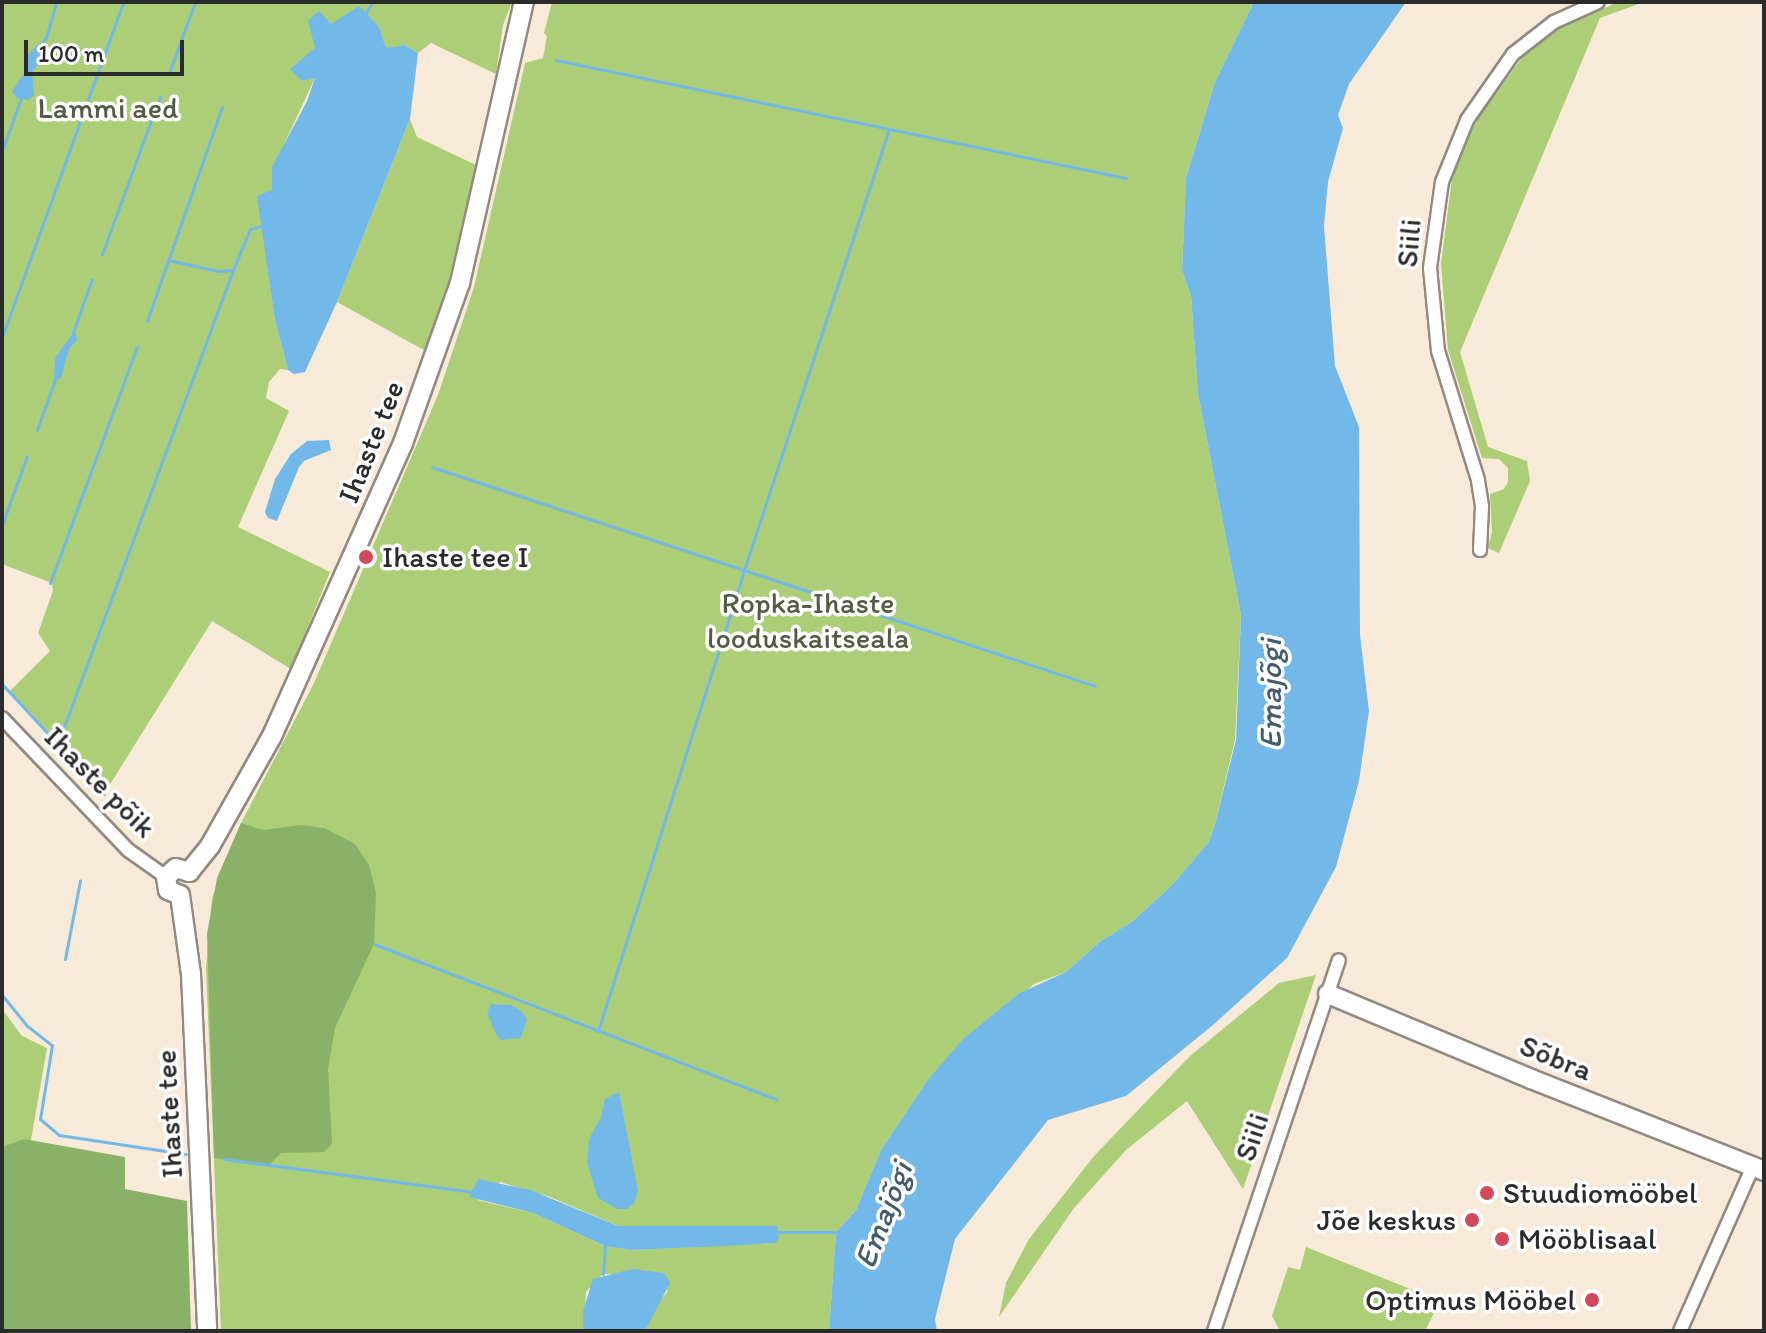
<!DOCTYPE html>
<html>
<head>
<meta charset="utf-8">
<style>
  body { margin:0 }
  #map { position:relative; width:1766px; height:1333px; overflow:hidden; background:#f8ead8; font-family:Itim,sans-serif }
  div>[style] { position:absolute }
  .green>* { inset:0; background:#acce76 }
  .forest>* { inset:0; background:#89b167 }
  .water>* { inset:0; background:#72b9e9 }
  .stream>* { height:3px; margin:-1.5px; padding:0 1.5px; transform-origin:1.5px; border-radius:1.5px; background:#72b9e9 }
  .roads { filter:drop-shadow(2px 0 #928a82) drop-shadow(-2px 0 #928a82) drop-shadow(0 2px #928a82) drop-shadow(0 -2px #928a82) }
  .street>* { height:12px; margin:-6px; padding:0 6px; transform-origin:6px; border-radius:6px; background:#fff }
  .secondary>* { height:18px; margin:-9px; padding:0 9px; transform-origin:9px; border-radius:9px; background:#fff }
  .dots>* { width:22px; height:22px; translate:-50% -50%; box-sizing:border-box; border:4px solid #fff; border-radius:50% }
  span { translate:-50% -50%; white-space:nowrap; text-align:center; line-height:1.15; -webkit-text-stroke:7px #fff; paint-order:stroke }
  .park-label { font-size:30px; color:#525c42 }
  .street-label { font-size:30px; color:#2b2b2b }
  .poi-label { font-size:30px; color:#2b2b2b }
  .left { translate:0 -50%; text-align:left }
  .right { translate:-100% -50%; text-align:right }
  .water-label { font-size:32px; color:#445d6e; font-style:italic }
  .frame { position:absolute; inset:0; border:4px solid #2b2b2b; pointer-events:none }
  .scale { position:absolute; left:24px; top:40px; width:160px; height:36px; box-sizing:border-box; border:4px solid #2b2b2b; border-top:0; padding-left:10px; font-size:24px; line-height:28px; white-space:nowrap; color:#2b2b2b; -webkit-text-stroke:6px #fff; paint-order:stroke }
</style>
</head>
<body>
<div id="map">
  <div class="green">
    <div style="clip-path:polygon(2px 2px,512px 2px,503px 25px,496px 74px,431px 43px,418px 53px,405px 45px,386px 49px,379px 27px,315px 48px,302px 81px,316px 76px,285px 142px,272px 190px,268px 265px,275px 320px,288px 370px,280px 369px,269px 382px,266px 398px,289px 411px,238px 527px,330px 572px,291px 669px,212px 621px,104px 794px,9px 692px,50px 651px,38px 633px,53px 591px,52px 583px,2px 564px)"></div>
    <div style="clip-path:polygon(evenodd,552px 2px,1254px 2px,1215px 82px,1186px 178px,1182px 271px,1191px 296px,1198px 394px,1241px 615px,1235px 740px,1214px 828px,1208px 843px,1173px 884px,1133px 921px,1101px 941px,1066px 972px,1034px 984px,927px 1081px,881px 1150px,856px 1210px,836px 1232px,829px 1331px,645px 1331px,658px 1303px,668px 1291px,632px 1269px,618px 1274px,603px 1274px,586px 1292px,583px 1331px,221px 1331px,206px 968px,212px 898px,241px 823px,314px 683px,438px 395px,474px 287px,525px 63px,543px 58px,547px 36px,544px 33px,552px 2px,500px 1182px,550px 1197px,618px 1226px,777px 1226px,775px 1243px,631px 1250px,605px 1246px,533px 1213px,477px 1200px,500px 1182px)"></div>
    <div style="clip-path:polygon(1618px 2px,1644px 2px,1600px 18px,1460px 352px,1488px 447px,1527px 461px,1530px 481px,1499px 553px,1488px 548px,1492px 532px,1490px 494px,1504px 489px,1508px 482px,1508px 468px,1499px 459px,1482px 458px,1448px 350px,1441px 263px,1452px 179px,1459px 155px,1480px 115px,1525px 54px,1552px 32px)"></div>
    <div style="clip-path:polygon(410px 119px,417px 137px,478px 166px,462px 248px,429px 353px,337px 302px)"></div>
    <div style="clip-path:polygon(1316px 975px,1243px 1189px,1187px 1101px,1126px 1150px,1074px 1208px,999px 1317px,1006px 1283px,1029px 1239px,1094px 1156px,1190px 1056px,1279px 983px)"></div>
    <div style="clip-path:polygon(2px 1009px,22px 1036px,47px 1048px,31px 1140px,2px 1147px)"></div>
    <div style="clip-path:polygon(1306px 1247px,1440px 1301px,1425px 1331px,1280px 1331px,1272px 1316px,1288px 1267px,1300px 1270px)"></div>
  </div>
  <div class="forest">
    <div style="clip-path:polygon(241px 823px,263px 830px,301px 825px,324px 828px,355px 844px,369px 865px,376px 893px,374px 944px,335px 1028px,328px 1069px,332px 1144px,324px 1152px,281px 1153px,269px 1165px,214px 1158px,207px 934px,217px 878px)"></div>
    <div style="clip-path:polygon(24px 1139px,125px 1157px,125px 1189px,187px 1201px,191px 1331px,2px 1331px,2px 1147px)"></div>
  </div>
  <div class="water">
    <div style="clip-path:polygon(1254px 2px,1406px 2px,1349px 84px,1338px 115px,1343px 128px,1328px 182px,1324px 226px,1335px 366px,1359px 427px,1360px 635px,1369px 711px,1359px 781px,1336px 867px,1287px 958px,1213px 1025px,1126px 1096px,1048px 1120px,955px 1239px,935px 1319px,937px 1331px,829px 1331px,836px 1232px,856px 1210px,881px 1150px,927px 1081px,963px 1039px,1020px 993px,1066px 972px,1101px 941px,1133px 921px,1173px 884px,1208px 843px,1214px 828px,1236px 740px,1241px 615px,1198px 394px,1191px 296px,1182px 271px,1186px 178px,1215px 82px)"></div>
    <div style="clip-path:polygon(359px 6px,379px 27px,386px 48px,405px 45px,418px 53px,410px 119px,337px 302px,305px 372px,294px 374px,288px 370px,275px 320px,257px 196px,272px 190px,272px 167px,307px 101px,315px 78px,302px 81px,290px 69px,315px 48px,308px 21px,319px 11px,331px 24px)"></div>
    <div style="clip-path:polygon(37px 45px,48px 52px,32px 72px,34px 95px,29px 100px,16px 98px,12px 91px,25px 72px,28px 55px)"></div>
    <div style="clip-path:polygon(75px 330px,77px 340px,69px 349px,61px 378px,54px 381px,55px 358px)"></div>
    <div style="clip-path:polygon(329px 440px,331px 450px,304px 461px,299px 467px,277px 521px,268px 518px,265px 512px,275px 479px,291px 454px,307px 441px)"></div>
    <div style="clip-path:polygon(491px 1004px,511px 1005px,521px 1011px,527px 1019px,521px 1038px,501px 1040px,496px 1034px,487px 1013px)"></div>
    <div style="clip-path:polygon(619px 1092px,638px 1191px,634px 1203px,627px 1209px,617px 1209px,598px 1198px,587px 1163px,589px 1139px,601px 1117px,605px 1099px)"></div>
    <div style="clip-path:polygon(478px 1179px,530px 1190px,618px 1226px,777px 1226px,779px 1238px,776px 1243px,725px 1246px,631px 1250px,605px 1246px,533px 1213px,469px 1197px)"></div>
    <div style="clip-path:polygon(632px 1269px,664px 1273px,670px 1283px,645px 1331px,583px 1331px,583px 1311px,593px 1279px)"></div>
  </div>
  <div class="stream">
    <div style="left:366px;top:13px;width:13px;rotate:-61deg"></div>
    <div style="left:39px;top:46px;width:11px;rotate:-49deg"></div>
    <div style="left:46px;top:38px;width:37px;rotate:-74deg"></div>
    <div style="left:556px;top:60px;width:582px;rotate:11.7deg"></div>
    <div style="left:170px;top:70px;width:72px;rotate:-69.8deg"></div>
    <div style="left:2px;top:151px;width:56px;rotate:-70.3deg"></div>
    <div style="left:102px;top:254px;width:168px;rotate:-69.8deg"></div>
    <div style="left:168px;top:260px;width:51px;rotate:12.4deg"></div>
    <div style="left:218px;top:271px;width:15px;rotate:-4deg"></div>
    <div style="left:233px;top:270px;width:44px;rotate:-67.5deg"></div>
    <div style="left:250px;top:229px;width:12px;rotate:-14deg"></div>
    <div style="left:147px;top:321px;width:227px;rotate:-70.7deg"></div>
    <div style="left:73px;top:332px;width:56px;rotate:-70.3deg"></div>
    <div style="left:2px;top:337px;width:356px;rotate:-70.1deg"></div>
    <div style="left:37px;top:430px;width:56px;rotate:-70.3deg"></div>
    <div style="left:432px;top:467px;width:698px;rotate:18.28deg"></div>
    <div style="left:2px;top:525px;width:73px;rotate:-70.1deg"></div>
    <div style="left:50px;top:583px;width:252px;rotate:-69.8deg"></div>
    <div style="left:2px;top:684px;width:150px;rotate:47.2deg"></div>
    <div style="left:58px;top:743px;width:504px;rotate:-69.7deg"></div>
    <div style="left:374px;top:944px;width:431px;rotate:21.1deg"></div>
    <div style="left:65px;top:959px;width:80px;rotate:-79.2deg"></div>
    <div style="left:2px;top:995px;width:38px;rotate:51deg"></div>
    <div style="left:26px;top:1025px;width:33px;rotate:38deg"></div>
    <div style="left:52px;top:1045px;width:75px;rotate:99.2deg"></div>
    <div style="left:40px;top:1119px;width:25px;rotate:40deg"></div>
    <div style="left:59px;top:1135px;width:128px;rotate:8.5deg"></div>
    <div style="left:598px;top:1031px;width:484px;rotate:-72.4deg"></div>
    <div style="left:744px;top:570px;width:464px;rotate:-71.8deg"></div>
    <div style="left:224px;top:1159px;width:252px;rotate:7.5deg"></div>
    <div style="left:777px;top:1232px;width:60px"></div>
    <div style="left:603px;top:1274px;width:28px;rotate:-86deg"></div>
  </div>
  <div class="roads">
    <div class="street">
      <div style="left:1480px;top:550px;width:44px;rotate:-87.4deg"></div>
      <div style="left:1482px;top:506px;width:26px;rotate:-99deg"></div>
      <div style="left:1478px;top:480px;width:135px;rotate:-107.2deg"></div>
      <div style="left:1438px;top:351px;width:83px;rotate:-95.5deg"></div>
      <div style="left:1430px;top:268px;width:87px;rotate:-82.1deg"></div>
      <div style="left:1442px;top:182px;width:67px;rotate:-68deg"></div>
      <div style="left:1467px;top:120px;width:80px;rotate:-55.1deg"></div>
      <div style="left:1513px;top:54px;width:52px;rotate:-38deg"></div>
      <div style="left:1554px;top:22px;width:48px;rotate:-24.4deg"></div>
      <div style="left:2px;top:718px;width:182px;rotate:46.3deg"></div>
      <div style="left:128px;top:850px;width:47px;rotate:35.4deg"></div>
      <div style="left:1214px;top:1331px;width:391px;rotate:-71.4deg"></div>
      <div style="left:1680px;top:1331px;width:180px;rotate:-66.1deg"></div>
    </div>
    <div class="secondary">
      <div style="left:189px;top:872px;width:33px;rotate:-51deg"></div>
      <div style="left:210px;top:846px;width:126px;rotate:-60.6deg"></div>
      <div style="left:272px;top:736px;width:321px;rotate:-65.9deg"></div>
      <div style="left:403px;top:443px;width:170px;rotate:-70.4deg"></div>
      <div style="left:460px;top:283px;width:288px;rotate:-77.2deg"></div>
      <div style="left:180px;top:895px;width:80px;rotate:82.1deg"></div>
      <div style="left:191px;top:974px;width:357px;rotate:87.4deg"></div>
      <div style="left:180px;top:895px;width:13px;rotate:-157deg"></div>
      <div style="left:168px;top:890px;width:13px;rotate:-99deg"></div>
      <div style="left:166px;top:877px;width:13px;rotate:-42deg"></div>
      <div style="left:176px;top:868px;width:14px;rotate:17deg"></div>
      <div style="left:1328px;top:994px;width:220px;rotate:22.7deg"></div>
      <div style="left:1531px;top:1079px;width:251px;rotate:21.5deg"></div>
    </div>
  </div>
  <div class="dots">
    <div style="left:366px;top:557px;background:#d1495b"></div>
    <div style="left:1487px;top:1193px;background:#d1495b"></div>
    <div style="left:1472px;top:1220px;background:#d1495b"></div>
    <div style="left:1502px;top:1239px;background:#d1495b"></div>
    <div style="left:1592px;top:1300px;background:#d1495b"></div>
  </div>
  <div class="park-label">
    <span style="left:108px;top:108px">Lammi aed</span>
    <span style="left:808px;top:620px">Ropka-Ihaste<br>looduskaitseala</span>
  </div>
  <div class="street-label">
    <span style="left:1409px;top:243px;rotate:-85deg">Siili</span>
    <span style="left:371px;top:442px;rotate:-68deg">Ihaste tee</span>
    <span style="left:100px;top:782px;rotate:45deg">Ihaste põik</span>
    <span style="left:1556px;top:1058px;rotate:22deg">Sõbra</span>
    <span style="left:169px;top:1114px;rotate:-93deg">Ihaste tee</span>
    <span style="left:1252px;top:1137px;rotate:-71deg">Siili</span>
  </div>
  <div class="poi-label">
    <span class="left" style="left:382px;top:557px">Ihaste tee I</span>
    <span class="left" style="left:1503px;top:1193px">Stuudiomööbel</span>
    <span class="right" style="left:1456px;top:1220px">Jõe keskus</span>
    <span class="left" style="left:1518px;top:1239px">Mööblisaal</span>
    <span class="right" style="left:1576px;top:1300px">Optimus Mööbel</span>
  </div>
  <div class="water-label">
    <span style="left:1270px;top:694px;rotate:-90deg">Emajõgi</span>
    <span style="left:883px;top:1215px;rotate:-69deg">Emajõgi</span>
  </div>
  <div class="frame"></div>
  <div class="scale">100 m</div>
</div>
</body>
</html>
